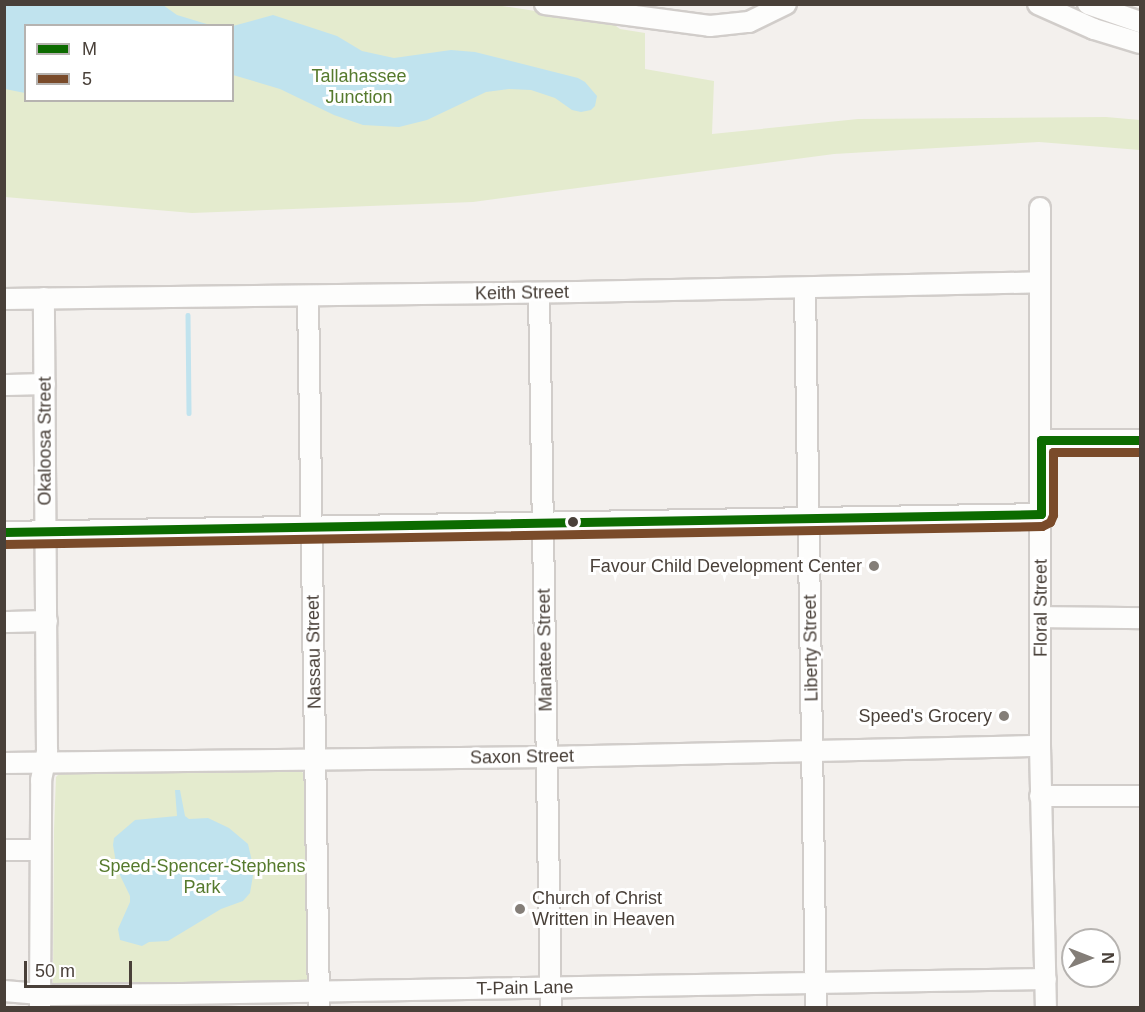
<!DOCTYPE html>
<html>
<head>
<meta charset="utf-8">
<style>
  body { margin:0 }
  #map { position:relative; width:1145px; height:1012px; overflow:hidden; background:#f3f0ed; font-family:Arial,sans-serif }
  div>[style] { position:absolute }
  .green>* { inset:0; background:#e4ebce }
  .water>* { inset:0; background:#c0e3ee }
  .stream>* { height:4.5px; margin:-2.25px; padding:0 2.25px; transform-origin:2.25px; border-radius:2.25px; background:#c0e3ee }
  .roads { filter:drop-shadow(2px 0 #d1cdca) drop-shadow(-2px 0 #d1cdca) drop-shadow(0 2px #d1cdca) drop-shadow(0 -2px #d1cdca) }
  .minor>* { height:20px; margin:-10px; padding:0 10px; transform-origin:10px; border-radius:10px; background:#fdfdfc }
  .bus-1>* { height:9px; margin:-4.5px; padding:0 4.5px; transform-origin:4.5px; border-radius:4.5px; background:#0c6b00 }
  .bus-2>* { height:9px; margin:-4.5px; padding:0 4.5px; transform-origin:4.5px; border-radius:4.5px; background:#7a4b2a }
  .dots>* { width:16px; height:16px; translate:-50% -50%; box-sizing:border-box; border:3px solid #fff; border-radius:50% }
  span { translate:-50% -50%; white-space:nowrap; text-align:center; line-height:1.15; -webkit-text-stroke:6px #fff; paint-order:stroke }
  .park-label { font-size:18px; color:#567a2d }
  .street-label { font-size:18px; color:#494039 }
  .poi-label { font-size:18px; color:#494039 }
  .right { translate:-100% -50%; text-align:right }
  .left { translate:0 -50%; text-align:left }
  .frame { position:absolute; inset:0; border:6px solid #494039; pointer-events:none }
  .legend { position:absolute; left:24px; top:24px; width:210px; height:78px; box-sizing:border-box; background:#fff; border:2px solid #b6b3b0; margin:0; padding:8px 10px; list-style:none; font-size:18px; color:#494039 }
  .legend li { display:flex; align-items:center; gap:12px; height:30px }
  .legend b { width:30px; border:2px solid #b6b3b0 }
  .north { position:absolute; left:1061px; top:928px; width:60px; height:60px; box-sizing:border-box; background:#fff; border:2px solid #b6b3b0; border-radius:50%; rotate:90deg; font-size:16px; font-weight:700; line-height:24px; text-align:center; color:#494039 }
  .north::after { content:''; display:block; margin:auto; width:21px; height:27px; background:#847e78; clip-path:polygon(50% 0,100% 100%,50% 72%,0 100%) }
  .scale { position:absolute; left:24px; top:961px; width:108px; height:27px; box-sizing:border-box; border:3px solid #494039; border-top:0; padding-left:8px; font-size:18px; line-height:21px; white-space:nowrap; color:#494039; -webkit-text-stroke:4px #fff; paint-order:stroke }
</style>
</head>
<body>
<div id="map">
  <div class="green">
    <div style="clip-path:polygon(evenodd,4px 5px,496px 5px,612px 23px,620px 29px,645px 33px,645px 69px,714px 81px,712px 134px,858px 119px,1106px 117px,1140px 120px,1140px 150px,1039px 142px,834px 154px,473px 202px,192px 213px,5px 197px,4px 5px,26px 26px,232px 26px,232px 100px,26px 100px,26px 26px)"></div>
    <div style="clip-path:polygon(300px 771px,305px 774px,308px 784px,309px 976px,306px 980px,66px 986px,53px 983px,54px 830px,56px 777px,59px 774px)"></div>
  </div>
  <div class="water">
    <div style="clip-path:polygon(6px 5px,163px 5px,177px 15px,210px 25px,26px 26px,25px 93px,5px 89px)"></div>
    <div style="clip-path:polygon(273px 15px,337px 36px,362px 51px,394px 58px,451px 50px,475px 52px,578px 78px,585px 82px,597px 96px,595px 106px,591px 110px,581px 112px,572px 110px,555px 98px,531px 90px,509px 89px,486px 92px,427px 120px,399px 127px,363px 125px,334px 115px,280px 89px,233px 75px,233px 26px)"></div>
    <div style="clip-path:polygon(175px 790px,180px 790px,185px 816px,189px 819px,208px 818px,229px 828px,248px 844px,254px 870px,250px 893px,243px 901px,221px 909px,168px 941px,149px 942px,142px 946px,120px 940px,118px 929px,130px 902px,130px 896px,117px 869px,113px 845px,114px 838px,135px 820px,177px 816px)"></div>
  </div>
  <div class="stream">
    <div style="left:188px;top:315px;width:98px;rotate:89.4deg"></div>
  </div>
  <div class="roads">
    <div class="minor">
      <div style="left:545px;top:4px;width:166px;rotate:7.6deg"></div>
      <div style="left:710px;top:26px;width:39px;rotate:-6deg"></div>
      <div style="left:749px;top:22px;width:41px;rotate:-25.9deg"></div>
      <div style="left:1038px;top:4px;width:61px;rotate:24.1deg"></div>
      <div style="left:1094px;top:29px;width:48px;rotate:16.9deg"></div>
      <div style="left:1088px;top:4px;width:55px;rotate:19.1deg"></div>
      <div style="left:1040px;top:208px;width:538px;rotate:90deg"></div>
      <div style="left:1040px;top:746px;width:262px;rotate:88.7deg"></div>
      <div style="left:805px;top:288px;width:720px;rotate:89.12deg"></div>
      <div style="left:539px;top:293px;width:715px;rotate:89.04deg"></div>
      <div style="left:308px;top:296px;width:712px;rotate:89.11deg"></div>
      <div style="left:4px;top:299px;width:574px;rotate:-0.7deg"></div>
      <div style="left:578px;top:292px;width:461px;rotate:-1.2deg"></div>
      <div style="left:4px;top:385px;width:41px;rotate:-1.4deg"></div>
      <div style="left:1041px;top:440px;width:99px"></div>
      <div style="left:4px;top:532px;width:1037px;rotate:-0.99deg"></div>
      <div style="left:1041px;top:617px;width:99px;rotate:0.6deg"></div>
      <div style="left:4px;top:622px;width:43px;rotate:-1.3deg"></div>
      <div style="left:4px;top:763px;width:543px;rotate:-0.63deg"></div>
      <div style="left:547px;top:757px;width:493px;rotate:-1.3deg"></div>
      <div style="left:1040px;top:796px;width:100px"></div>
      <div style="left:4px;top:850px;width:36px"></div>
      <div style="left:4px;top:991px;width:48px;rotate:4.8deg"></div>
      <div style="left:52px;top:995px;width:130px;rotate:-0.4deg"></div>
      <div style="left:182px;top:994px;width:864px;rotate:-0.99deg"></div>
      <div style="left:40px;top:1008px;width:228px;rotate:-89.7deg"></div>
      <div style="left:41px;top:780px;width:30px;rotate:-78deg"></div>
      <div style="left:47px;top:751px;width:453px;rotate:-90.4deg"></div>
    </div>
  </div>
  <div class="bus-1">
    <div style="left:4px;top:532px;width:1037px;rotate:-0.99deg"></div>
    <div style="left:1041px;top:514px;width:74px;rotate:-90deg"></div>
    <div style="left:1041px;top:440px;width:99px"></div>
  </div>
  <div class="bus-2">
    <div style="left:4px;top:544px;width:1038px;rotate:-0.99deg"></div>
    <div style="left:1042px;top:526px;width:9px;rotate:-27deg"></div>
    <div style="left:1050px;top:522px;width:8px;rotate:-67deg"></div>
    <div style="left:1053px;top:515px;width:63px;rotate:-90deg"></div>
    <div style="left:1053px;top:452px;width:87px"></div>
  </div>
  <div class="dots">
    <div style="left:573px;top:522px;background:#494039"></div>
    <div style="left:874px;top:566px;background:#847e78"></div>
    <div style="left:1004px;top:716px;background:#847e78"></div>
    <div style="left:520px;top:909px;background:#847e78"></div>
  </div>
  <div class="park-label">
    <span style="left:359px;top:87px">Tallahassee<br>Junction</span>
    <span style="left:202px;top:877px">Speed-Spencer-Stephens<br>Park</span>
  </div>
  <div class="street-label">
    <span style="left:522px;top:293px;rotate:-1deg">Keith Street</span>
    <span style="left:45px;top:441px;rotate:-90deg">Okaloosa Street</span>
    <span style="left:1041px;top:608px;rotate:-90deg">Floral Street</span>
    <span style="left:811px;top:648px;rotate:-91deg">Liberty Street</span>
    <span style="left:545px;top:650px;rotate:-91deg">Manatee Street</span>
    <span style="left:314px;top:652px;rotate:-91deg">Nassau Street</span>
    <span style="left:522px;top:757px;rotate:-1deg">Saxon Street</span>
    <span style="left:525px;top:988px;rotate:-1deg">T-Pain Lane</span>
  </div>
  <div class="poi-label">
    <span class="right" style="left:862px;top:566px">Favour Child Development Center</span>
    <span class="right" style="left:992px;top:716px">Speed's Grocery</span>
    <span class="left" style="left:532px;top:909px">Church of Christ<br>Written in Heaven</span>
  </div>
  <div class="frame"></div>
  <ul class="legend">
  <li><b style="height:8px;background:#0c6b00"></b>M</li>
  <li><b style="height:8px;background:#7a4b2a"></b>5</li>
  </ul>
  <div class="north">N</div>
  <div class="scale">50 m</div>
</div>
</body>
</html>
